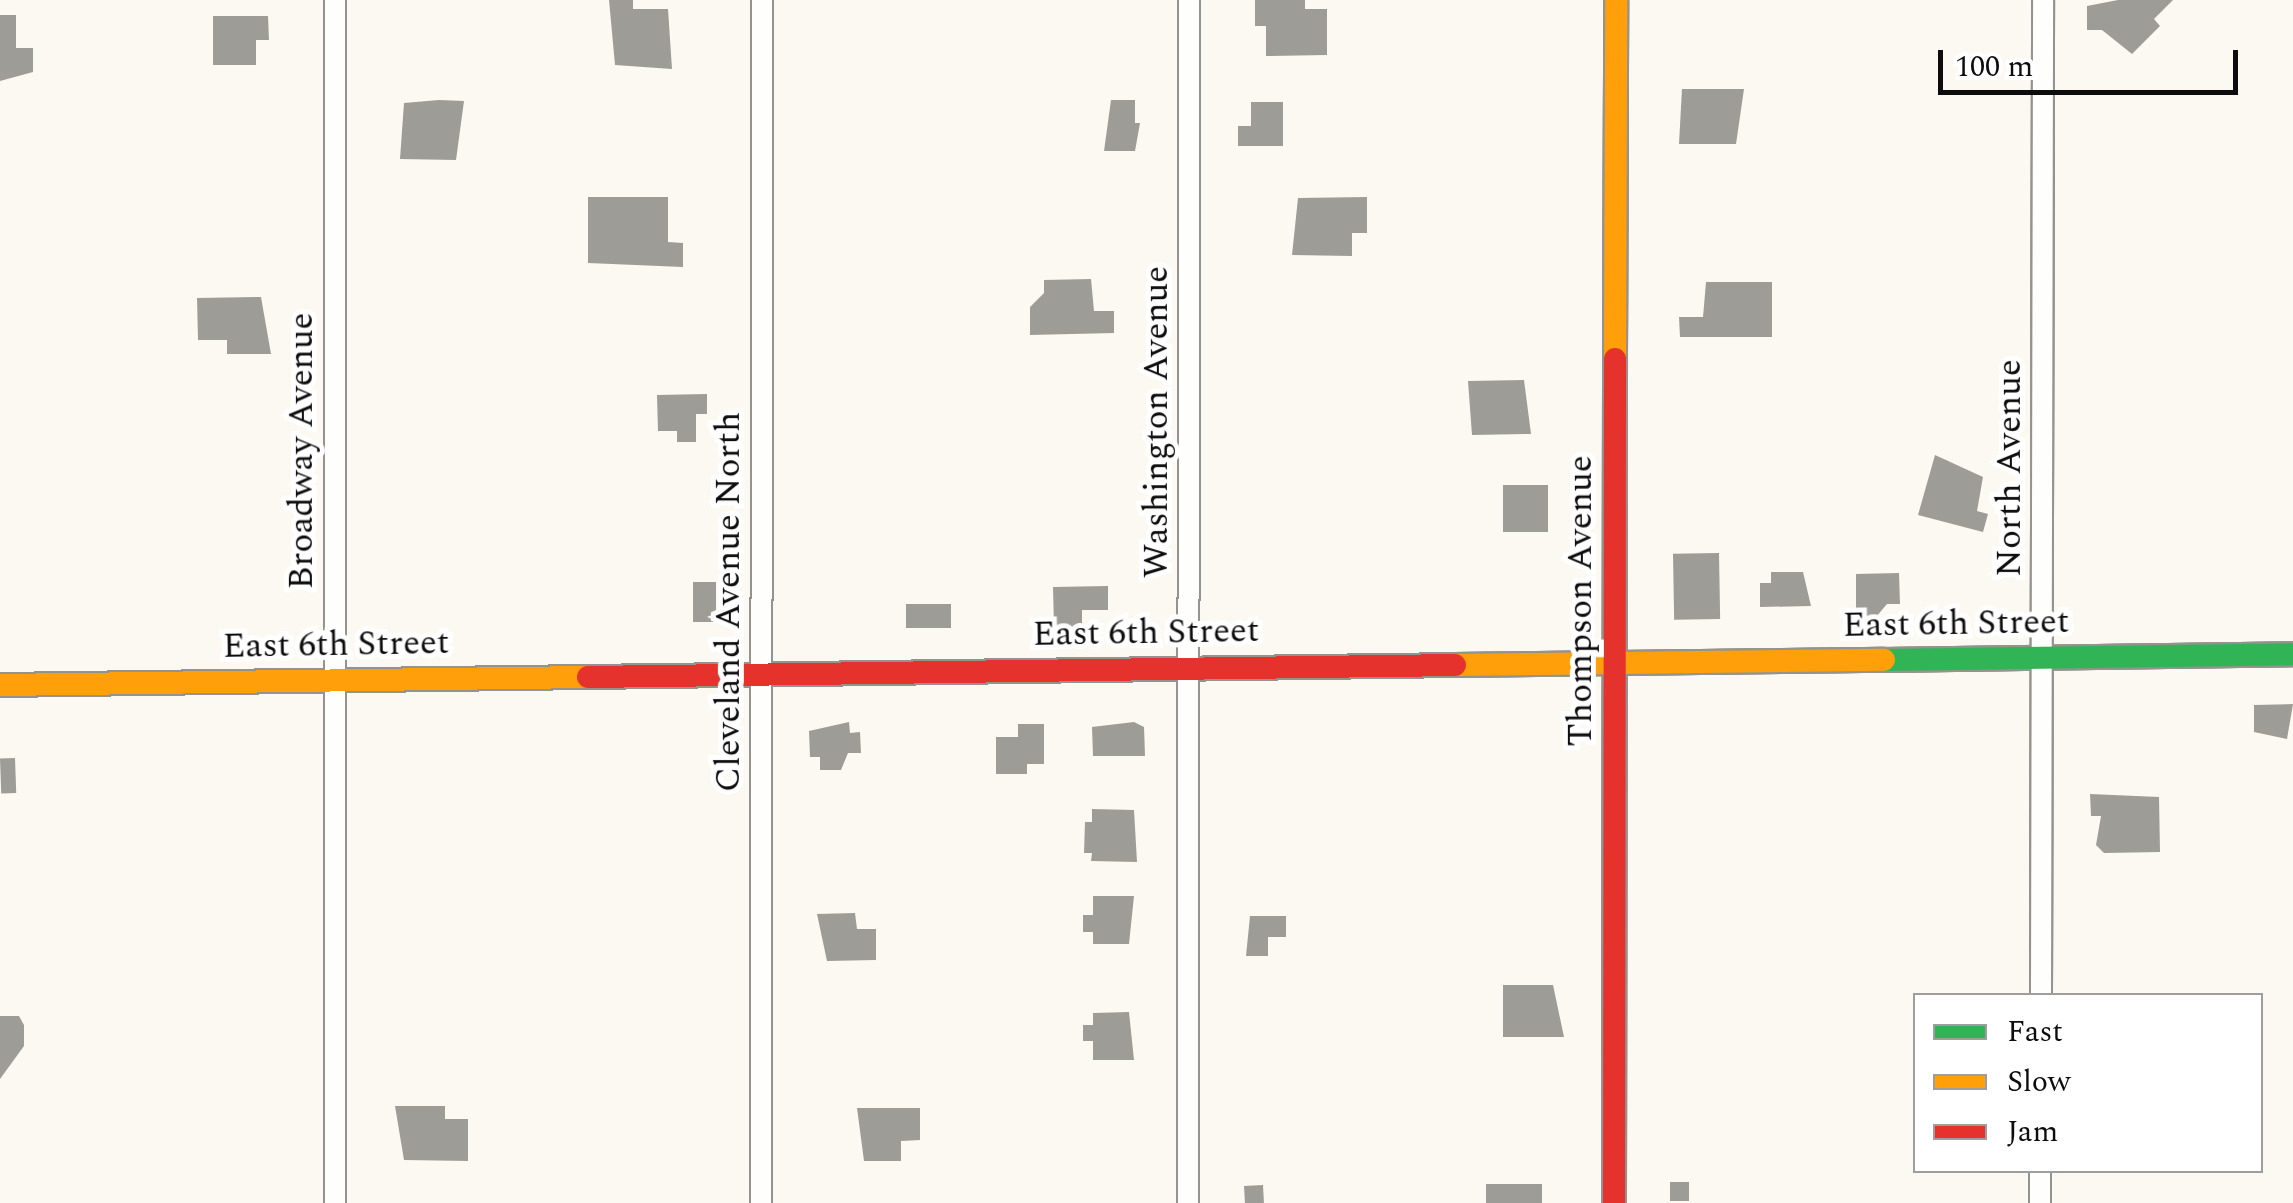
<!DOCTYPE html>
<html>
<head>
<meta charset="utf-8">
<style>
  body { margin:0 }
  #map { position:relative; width:2293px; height:1203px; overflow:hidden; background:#fbf9f1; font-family:Spectral,serif }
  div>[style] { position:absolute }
  .building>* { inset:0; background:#9e9c97; transform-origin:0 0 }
  .roads { filter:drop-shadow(2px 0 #949390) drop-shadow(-2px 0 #949390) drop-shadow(0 2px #949390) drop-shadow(0 -2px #949390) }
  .street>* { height:20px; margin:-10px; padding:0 10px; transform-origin:10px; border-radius:10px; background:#fefefd }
  .fast>* { height:22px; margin:-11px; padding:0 11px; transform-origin:11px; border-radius:11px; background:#30b455 }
  .slow>* { height:22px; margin:-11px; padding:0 11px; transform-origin:11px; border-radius:11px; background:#ff9f0a }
  .jam>* { height:22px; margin:-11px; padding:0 11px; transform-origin:11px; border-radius:11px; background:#e5322d }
  span { translate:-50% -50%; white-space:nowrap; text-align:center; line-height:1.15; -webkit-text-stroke:10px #fff; paint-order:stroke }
  .street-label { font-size:35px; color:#0d0d0d }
  .legend { position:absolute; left:1913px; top:993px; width:350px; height:180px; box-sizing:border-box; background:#fff; border:2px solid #9e9e9e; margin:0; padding:12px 18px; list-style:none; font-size:30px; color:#0d0d0d }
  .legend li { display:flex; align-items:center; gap:20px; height:50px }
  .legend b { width:50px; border:2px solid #9e9e9e }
  .scale { position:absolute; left:1938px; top:50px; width:300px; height:45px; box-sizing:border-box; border:5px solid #0d0d0d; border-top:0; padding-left:12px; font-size:30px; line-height:35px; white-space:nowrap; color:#0d0d0d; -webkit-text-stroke:8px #fff; paint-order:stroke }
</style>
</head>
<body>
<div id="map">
  <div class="building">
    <div style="clip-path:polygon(609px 0,633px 0,633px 9px,668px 9px,672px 69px,615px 65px)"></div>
    <div style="clip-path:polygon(1255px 0,1305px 0,1305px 9px,1327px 9px,1327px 55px,1266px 56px,1266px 26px,1255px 26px)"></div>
    <div style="clip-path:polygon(2118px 0,2173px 0,2154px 19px,2160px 26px,2132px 54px,2102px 30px,2087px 30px,2087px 6px)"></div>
    <div style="clip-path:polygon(0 15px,16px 15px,16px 48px,33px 48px,33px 72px,0 81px)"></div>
    <div style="clip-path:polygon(213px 16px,268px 16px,269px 40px,256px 40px,256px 65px,213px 65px)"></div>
    <div style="clip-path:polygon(1682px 89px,1744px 89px,1736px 144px,1679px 144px)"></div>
    <div style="clip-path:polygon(439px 100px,464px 101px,456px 160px,400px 159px,404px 103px)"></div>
    <div style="clip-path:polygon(1111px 100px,1135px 100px,1135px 123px,1140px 123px,1135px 151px,1104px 151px)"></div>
    <div style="clip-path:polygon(1251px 102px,1283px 102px,1283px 146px,1238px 146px,1238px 126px,1251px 126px)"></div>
    <div style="clip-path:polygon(588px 197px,668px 197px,668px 242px,683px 243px,683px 267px,588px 263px)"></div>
    <div style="clip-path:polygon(1367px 197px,1367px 233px,1352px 233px,1352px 256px,1292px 255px,1298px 198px)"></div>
    <div style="clip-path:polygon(1091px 279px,1094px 311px,1114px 311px,1114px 333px,1030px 335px,1030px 307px,1044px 293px,1044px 280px)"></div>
    <div style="clip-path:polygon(1706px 282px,1772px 282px,1772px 337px,1680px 337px,1679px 317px,1703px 317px)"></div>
    <div style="clip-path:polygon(261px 297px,271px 354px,227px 354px,227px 340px,198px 340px,197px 298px)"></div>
    <div style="clip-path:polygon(1524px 380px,1531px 434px,1472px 435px,1468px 381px)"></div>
    <div style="clip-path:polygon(707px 394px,707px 414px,696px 414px,696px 442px,677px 442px,677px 431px,658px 431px,657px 395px)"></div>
    <div style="clip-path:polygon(1935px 455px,1983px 477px,1977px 511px,1988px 514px,1983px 532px,1918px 515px)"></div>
    <div style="left:1503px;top:485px;width:45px;height:47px"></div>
    <div style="left:1719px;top:553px;width:66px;height:46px;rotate:89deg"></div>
    <div style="clip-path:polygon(1771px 572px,1803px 572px,1811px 606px,1760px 607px,1760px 583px,1771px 583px)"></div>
    <div style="clip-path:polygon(1899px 573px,1900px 604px,1887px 604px,1876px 617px,1856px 617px,1856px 574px)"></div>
    <div style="left:693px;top:582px;width:23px;height:40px"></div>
    <div style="clip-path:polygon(1108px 586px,1108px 610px,1082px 610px,1082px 627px,1054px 627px,1053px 587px)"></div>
    <div style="left:906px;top:604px;width:45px;height:24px"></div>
    <div style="clip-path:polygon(2293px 704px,2287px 739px,2254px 732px,2254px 705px)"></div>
    <div style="clip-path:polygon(849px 722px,850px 733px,860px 732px,861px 753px,848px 753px,841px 770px,820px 770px,820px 757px,810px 757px,809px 731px)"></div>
    <div style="clip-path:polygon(1134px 722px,1144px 727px,1145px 756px,1093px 756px,1092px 727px)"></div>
    <div style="clip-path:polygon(1018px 724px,1044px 724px,1044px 764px,1027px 764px,1027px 774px,996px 774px,996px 737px,1018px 737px)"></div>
    <div style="left:15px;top:758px;width:35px;height:15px;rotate:88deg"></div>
    <div style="clip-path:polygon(2090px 794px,2159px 797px,2160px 852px,2104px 853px,2096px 845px,2101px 816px,2091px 816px)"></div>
    <div style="clip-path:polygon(1092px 809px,1134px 810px,1137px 862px,1091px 861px,1092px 853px,1084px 853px,1085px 822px,1092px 822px)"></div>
    <div style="clip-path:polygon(1093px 896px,1134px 896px,1129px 944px,1093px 944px,1093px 932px,1083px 932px,1083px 915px,1093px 915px)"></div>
    <div style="clip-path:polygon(855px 913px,857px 929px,876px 929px,876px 960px,827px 961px,817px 914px)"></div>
    <div style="clip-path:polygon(1250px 916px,1286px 916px,1286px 937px,1268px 937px,1268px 956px,1246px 956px)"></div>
    <div style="clip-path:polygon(1503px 985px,1553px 985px,1564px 1037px,1503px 1037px)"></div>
    <div style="clip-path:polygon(1129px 1012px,1134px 1060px,1093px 1060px,1093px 1041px,1083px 1041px,1083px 1025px,1093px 1025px,1093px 1013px)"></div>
    <div style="clip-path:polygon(0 1016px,19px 1016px,24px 1025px,24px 1046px,0 1079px)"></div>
    <div style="clip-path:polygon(395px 1106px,445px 1106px,445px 1119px,468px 1119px,468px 1161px,404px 1160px)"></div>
    <div style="clip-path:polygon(857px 1108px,920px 1108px,920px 1140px,901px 1141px,901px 1161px,864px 1161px)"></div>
    <div style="left:1670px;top:1182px;width:19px;height:19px"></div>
    <div style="left:1486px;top:1184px;width:56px;height:19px"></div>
    <div style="left:1263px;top:1185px;width:18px;height:19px;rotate:87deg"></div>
  </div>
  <div class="roads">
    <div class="street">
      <div style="left:2041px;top:996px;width:996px;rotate:-89.88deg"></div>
      <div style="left:335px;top:1203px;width:1203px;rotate:-90deg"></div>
      <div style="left:761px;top:1203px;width:1203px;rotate:-89.95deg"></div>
      <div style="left:1188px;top:1203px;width:1203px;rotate:-89.95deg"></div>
      <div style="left:2040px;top:1203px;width:33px;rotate:-90deg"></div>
    </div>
    <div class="fast">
      <div style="left:1884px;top:660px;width:409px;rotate:-0.8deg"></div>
    </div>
    <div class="slow">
      <div style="left:1615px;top:359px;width:359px;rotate:-89.8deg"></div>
      <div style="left:1455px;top:665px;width:429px;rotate:-0.7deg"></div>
      <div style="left:0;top:685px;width:588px;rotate:-0.78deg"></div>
    </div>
    <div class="jam">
      <div style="left:588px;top:677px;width:867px;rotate:-0.79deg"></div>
      <div style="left:1614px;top:1203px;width:844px;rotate:-89.93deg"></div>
    </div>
  </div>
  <div class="street-label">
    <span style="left:1157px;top:422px;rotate:-90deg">Washington Avenue</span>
    <span style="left:302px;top:451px;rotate:-90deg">Broadway Avenue</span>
    <span style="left:2010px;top:468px;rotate:-90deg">North Avenue</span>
    <span style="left:1581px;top:601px;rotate:-90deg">Thompson Avenue</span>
    <span style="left:729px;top:602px;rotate:-90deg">Cleveland Avenue North</span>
    <span style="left:1956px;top:624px;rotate:-1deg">East 6th Street</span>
    <span style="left:1146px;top:633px;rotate:-1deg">East 6th Street</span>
    <span style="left:336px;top:645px;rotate:-1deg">East 6th Street</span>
  </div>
  <ul class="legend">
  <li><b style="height:12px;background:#30b455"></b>Fast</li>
  <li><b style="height:12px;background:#ff9f0a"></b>Slow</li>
  <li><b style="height:12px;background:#e5322d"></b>Jam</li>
  </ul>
  <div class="scale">100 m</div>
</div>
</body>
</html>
